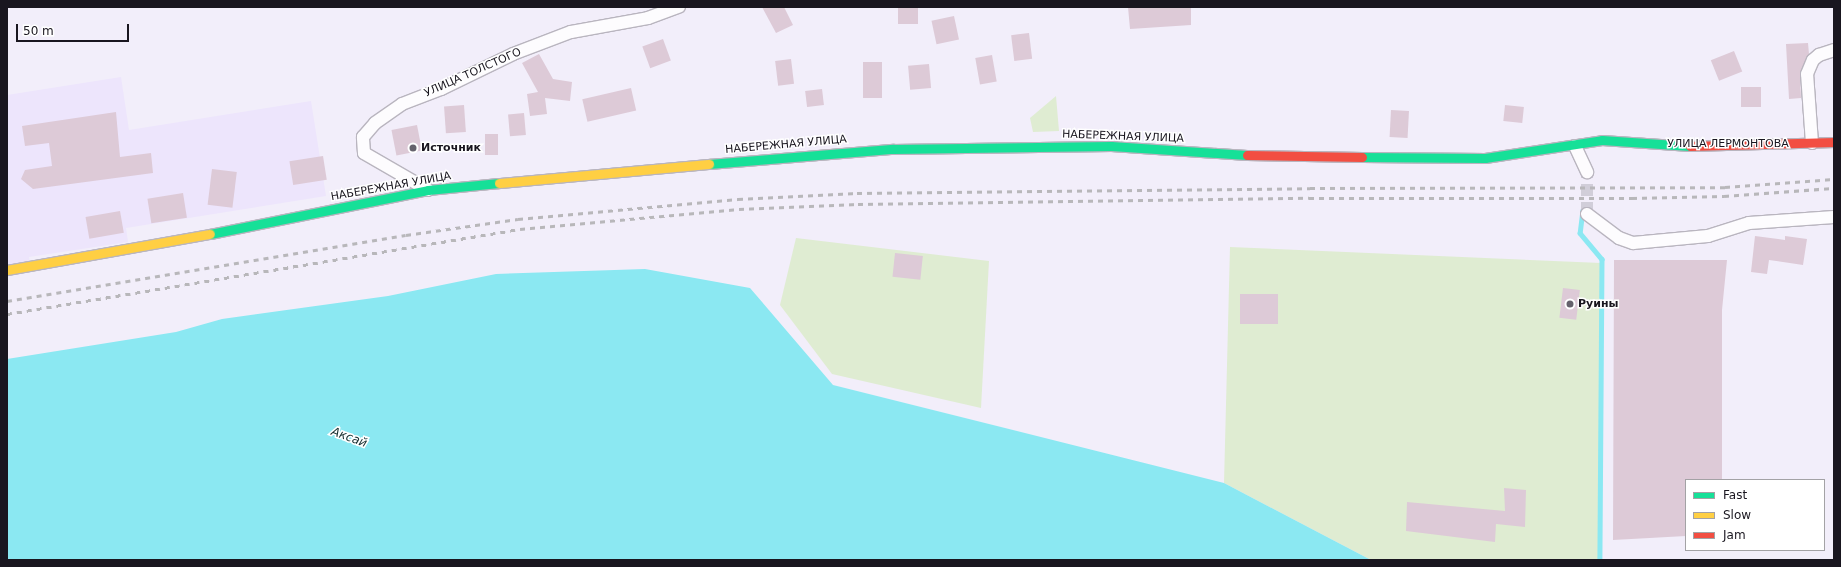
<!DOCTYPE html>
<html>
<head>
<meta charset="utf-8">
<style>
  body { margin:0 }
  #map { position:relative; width:1841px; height:567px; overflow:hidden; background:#f2eefa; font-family:"DejaVu Sans",sans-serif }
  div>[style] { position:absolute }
  .built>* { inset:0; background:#ede5fc }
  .green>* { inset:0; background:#dfecd2 }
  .water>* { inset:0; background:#8be8f2 }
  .stream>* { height:4.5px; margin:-2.25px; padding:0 2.25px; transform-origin:2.25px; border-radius:2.25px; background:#8be8f2 }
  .building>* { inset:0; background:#ddcad7; transform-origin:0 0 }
  .street-tunnel>* { height:12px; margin-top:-6px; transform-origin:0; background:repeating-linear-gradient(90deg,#d1ced9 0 12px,transparent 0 18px) }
  .roads { filter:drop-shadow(1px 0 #b9b5bf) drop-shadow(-1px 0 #b9b5bf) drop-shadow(0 1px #b9b5bf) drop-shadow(0 -1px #b9b5bf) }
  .street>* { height:12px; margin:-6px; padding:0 6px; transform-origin:6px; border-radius:6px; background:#fdfcfe }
  .fast>* { height:9px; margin:-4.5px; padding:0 4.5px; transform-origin:4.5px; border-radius:4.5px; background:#16e098 }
  .slow>* { height:9px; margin:-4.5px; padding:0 4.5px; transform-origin:4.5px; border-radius:4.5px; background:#ffcf43 }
  .jam>* { height:9px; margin:-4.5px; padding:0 4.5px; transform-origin:4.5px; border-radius:4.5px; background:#f24e42 }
  .rail>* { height:3px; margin-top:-1.5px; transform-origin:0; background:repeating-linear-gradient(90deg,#b8b7ba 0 5px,transparent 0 10px) }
  .dots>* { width:11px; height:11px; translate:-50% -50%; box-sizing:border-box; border:2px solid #fff; border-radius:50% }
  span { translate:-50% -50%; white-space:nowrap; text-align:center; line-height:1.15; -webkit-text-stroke:3px #fff; paint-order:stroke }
  .street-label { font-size:11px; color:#19161f }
  .poi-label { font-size:11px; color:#19161f; font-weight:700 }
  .left { translate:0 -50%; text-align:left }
  .water-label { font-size:12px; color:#183031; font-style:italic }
  .frame { position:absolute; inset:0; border:8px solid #19161f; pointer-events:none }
  .legend { position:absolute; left:1685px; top:479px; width:140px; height:72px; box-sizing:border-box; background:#fff; border:1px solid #a3a2a5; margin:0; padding:5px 7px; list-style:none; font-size:12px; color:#19161f }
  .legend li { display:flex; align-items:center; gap:8px; height:20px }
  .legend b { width:20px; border:1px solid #a3a2a5 }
  .scale { position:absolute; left:16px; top:24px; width:113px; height:18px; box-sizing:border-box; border:2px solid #19161f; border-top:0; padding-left:5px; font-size:12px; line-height:14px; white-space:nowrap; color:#19161f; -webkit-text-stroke:3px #fff; paint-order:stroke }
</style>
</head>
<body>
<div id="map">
  <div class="built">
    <div style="clip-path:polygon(121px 77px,129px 130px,311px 101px,326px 196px,126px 228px,128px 242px,29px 257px,30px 264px,7px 267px,7px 95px)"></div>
  </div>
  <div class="green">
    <div style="clip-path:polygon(1056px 96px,1059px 131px,1033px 132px,1030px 118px)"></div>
    <div style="clip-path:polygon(796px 238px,989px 261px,981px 408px,832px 374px,780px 305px)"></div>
    <div style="clip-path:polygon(1230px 247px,1601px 263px,1599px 560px,1371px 560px,1224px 483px)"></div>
  </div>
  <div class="water">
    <div style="clip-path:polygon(645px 269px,750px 288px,833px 385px,1224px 483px,1371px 560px,7px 560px,7px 359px,176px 332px,222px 319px,388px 296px,496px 274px)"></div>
  </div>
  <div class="stream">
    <div style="left:1583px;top:210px;width:23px;rotate:97deg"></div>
    <div style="left:1580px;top:233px;width:34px;rotate:50deg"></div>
    <div style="left:1602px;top:259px;width:301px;rotate:90.4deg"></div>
  </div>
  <div class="building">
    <div style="clip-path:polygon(762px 7px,784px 7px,793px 25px,776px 33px)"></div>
    <div style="left:898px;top:7px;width:20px;height:17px"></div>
    <div style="clip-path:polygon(1128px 7px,1191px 7px,1191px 25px,1130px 29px)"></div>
    <div style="left:954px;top:16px;width:24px;height:23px;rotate:78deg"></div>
    <div style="left:1029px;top:33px;width:26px;height:18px;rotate:83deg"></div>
    <div style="left:663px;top:39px;width:23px;height:22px;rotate:70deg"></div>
    <div style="clip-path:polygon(1808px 43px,1809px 54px,1800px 74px,1801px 98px,1789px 99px,1786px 44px)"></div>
    <div style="left:1734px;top:51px;width:22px;height:25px;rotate:68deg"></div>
    <div style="clip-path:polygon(539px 54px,553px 79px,572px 82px,570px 101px,545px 98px,547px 114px,530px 116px,527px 94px,538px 92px,522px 63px)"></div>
    <div style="left:992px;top:55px;width:27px;height:17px;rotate:80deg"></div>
    <div style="left:791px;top:59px;width:25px;height:16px;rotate:83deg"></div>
    <div style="left:863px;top:62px;width:19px;height:36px"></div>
    <div style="left:929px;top:64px;width:24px;height:21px;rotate:85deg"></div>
    <div style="left:1741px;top:87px;width:20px;height:20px"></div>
    <div style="left:631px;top:88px;width:23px;height:50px;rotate:77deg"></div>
    <div style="left:822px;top:89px;width:16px;height:17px;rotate:83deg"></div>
    <div style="left:464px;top:105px;width:27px;height:20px;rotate:86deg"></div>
    <div style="left:1505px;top:105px;width:19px;height:16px;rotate:6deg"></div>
    <div style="left:1391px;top:110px;width:18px;height:27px;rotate:3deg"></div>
    <div style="clip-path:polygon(116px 112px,120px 157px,151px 153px,153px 173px,33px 189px,21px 179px,25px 170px,52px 166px,49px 143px,25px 146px,22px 126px)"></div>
    <div style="left:524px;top:113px;width:22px;height:16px;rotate:85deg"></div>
    <div style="left:417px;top:125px;width:26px;height:26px;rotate:79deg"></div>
    <div style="left:485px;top:134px;width:13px;height:21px"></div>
    <div style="left:323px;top:156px;width:24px;height:34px;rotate:81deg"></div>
    <div style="left:212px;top:169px;width:25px;height:36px;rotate:7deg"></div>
    <div style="left:183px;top:193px;width:25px;height:36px;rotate:81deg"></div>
    <div style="left:120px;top:211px;width:22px;height:35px;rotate:80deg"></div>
    <div style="clip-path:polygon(1755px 236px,1785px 240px,1785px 236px,1807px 239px,1803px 265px,1769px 260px,1767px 274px,1751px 272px)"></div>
    <div style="left:895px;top:253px;width:28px;height:24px;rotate:6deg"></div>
    <div style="clip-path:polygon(1614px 260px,1727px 260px,1722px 310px,1722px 480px,1686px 480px,1686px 536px,1613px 540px)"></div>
    <div style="left:1563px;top:288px;width:17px;height:30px;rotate:7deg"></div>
    <div style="left:1240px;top:294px;width:38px;height:30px"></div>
    <div style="clip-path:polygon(1504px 488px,1526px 490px,1525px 527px,1496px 524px,1495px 542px,1406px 531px,1407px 502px,1505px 511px)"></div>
  </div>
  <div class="street-tunnel">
    <div style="left:1587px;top:214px;width:42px;rotate:-90deg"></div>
  </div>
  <div class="roads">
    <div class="street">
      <div style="left:1812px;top:143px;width:69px;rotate:-94.1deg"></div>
      <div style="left:1807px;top:74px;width:15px;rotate:-67deg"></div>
      <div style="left:1813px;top:60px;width:8px;rotate:-40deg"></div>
      <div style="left:1819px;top:55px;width:16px;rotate:-18deg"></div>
      <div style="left:1575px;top:146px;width:29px;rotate:65deg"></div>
      <div style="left:428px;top:190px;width:74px;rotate:-150deg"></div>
      <div style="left:364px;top:153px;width:16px;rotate:-94deg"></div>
      <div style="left:363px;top:137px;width:18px;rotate:-49deg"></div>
      <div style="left:375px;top:123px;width:33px;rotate:-35deg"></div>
      <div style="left:402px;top:104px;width:42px;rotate:-21deg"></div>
      <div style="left:441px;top:89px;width:80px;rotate:-25.9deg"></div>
      <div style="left:513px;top:54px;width:62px;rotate:-20.8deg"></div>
      <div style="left:571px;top:32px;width:78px;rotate:-10.3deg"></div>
      <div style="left:648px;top:18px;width:33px;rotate:-20deg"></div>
      <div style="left:1587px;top:214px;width:40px;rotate:37deg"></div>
      <div style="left:1619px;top:238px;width:15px;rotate:20deg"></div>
      <div style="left:1633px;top:243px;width:75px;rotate:-5.3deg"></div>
      <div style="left:1708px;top:236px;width:43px;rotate:-17.6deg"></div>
      <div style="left:1749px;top:223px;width:85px;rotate:-4deg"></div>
    </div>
    <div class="fast">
      <div style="left:1362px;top:157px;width:123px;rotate:0.5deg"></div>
      <div style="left:1485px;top:158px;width:118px;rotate:-8.7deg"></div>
      <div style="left:1602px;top:140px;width:88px;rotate:3.9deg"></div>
      <div style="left:709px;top:164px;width:185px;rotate:-4.7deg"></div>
      <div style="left:893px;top:149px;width:218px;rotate:-0.8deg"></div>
      <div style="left:1111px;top:146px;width:136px;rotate:3.8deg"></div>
      <div style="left:210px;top:234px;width:222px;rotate:-11.4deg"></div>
      <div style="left:428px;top:190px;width:71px;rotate:-5.6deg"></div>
    </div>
    <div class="slow">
      <div style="left:499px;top:183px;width:211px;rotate:-5.2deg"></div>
      <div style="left:7px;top:270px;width:206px;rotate:-10.1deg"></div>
    </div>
    <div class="jam">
      <div style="left:1690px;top:146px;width:144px;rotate:-1.6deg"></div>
      <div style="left:1247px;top:155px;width:115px;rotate:1deg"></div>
    </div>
  </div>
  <div class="rail">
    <div style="left:7px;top:301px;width:404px;rotate:-9.4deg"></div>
    <div style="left:406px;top:235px;width:113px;rotate:-8.1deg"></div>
    <div style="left:518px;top:219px;width:221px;rotate:-5.2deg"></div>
    <div style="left:738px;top:199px;width:119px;rotate:-2.9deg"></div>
    <div style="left:857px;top:193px;width:453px;rotate:-0.6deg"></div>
    <div style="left:1310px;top:188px;width:415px;rotate:-0.1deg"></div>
    <div style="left:1725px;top:187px;width:109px;rotate:-4.2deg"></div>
    <div style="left:7px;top:314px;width:520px;rotate:-9.41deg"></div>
    <div style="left:520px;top:229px;width:220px;rotate:-5.2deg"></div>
    <div style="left:739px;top:209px;width:119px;rotate:-2.4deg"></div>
    <div style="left:858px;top:204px;width:451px;rotate:-0.8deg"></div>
    <div style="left:1309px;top:198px;width:323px"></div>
    <div style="left:1632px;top:198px;width:92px;rotate:-1.2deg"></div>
    <div style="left:1724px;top:196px;width:110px;rotate:-4.2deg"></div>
  </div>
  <div class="dots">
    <div style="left:413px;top:148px;background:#65626c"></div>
    <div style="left:1570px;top:304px;background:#65626c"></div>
  </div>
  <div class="street-label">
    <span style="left:473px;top:73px;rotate:-24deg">УЛИЦА ТОЛСТОГО</span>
    <span style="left:1123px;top:137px;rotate:2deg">НАБЕРЕЖНАЯ УЛИЦА</span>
    <span style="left:1728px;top:144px">УЛИЦА ЛЕРМОНТОВА</span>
    <span style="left:786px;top:145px;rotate:-5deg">НАБЕРЕЖНАЯ УЛИЦА</span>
    <span style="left:391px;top:187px;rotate:-10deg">НАБЕРЕЖНАЯ УЛИЦА</span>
  </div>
  <div class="poi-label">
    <span class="left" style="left:421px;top:148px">Источник</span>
    <span class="left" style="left:1578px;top:304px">Руины</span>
  </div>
  <div class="water-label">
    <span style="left:349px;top:438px;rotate:20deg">Аксай</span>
  </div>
  <div class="frame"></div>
  <ul class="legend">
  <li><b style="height:5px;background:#16e098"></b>Fast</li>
  <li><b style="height:5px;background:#ffcf43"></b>Slow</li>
  <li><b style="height:5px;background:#f24e42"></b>Jam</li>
  </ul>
  <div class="scale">50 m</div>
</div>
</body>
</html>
